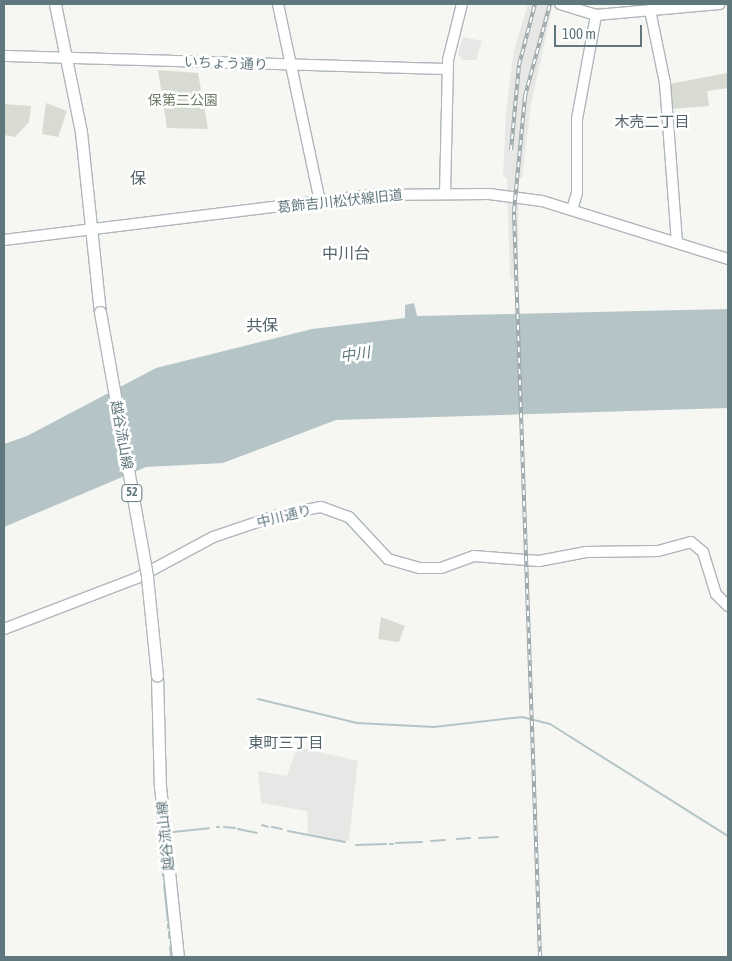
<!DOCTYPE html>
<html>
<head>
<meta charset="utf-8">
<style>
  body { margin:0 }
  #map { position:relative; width:732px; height:961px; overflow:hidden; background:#f6f6f2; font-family:"Asap Condensed","Noto Sans JP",sans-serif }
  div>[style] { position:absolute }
  .built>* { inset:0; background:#e7e7e6 }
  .green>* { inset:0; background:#d7dbd1 }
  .water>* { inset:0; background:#b5c5c7 }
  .stream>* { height:2px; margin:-1px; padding:0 1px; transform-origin:1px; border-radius:1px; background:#b5c5c7 }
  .roads { filter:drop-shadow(1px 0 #aeb7ba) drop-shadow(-1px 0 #aeb7ba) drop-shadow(0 1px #aeb7ba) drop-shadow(0 -1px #aeb7ba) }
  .secondary>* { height:10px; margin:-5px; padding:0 5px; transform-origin:5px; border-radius:5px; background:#fff }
  .primary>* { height:11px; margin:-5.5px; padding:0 5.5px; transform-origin:5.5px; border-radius:5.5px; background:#fff }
  .rail>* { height:4px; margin-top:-2px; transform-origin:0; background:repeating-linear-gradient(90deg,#fff 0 5.5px,#9da8ab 0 11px); box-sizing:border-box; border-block:1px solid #9da8ab }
  .bridges { filter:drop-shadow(1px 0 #b2b8bb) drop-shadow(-1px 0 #b2b8bb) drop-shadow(0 1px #b2b8bb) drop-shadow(0 -1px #b2b8bb) }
  .primary-bridge>* { height:11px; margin:-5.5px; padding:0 5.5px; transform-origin:5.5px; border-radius:5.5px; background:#fff }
  span { translate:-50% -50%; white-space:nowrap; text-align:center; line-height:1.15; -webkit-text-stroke:5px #fff; paint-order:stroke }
  .shield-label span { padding:1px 4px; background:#fff; border:1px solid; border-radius:4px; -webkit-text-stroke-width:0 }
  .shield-label { font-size:12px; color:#60777e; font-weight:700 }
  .street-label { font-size:14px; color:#60777e }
  .park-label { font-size:14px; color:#6c7b63 }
  .neighbourhood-label { font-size:15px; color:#526369 }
  .water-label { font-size:15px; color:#5a777a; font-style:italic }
  .quarter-label { font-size:16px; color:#526369 }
  .frame { position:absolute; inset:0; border:5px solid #60777e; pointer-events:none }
  .scale { position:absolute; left:554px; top:25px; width:88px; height:22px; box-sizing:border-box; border:2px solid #60777e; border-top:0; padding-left:6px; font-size:15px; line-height:18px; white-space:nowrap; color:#60777e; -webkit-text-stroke:4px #fff; paint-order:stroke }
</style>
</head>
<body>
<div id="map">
  <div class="built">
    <div style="clip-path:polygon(528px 4px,553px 4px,531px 104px,522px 178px,519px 178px,518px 279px,510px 279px,507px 177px,503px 177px,506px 111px,514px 50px)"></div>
    <div style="clip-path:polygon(463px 37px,482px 41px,476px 60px,462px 60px,458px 53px)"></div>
    <div style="clip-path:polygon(297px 747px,358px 761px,349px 840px,344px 843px,308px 834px,307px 811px,261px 803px,258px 771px,287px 776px)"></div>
  </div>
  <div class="green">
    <div style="clip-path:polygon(158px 70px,198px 73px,208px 129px,167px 128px)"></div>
    <div style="clip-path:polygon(727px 73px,728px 88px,707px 91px,709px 106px,670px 109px,669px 84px)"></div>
    <div style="clip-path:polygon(46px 103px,67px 111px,58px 137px,42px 134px)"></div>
    <div style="clip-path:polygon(4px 104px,31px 106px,29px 122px,15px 137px,4px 135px)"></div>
    <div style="clip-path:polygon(381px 617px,405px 626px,399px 642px,378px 639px)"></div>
  </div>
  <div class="water">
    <div style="clip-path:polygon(414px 303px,417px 316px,728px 309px,728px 408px,336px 420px,223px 463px,146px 467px,4px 527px,4px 444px,27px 436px,156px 368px,312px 329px,405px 318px,405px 305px)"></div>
  </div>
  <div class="stream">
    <div style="left:258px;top:699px;width:102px;rotate:13.6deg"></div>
    <div style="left:357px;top:723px;width:77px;rotate:3deg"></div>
    <div style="left:434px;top:727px;width:89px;rotate:-6.5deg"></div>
    <div style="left:522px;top:717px;width:29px;rotate:14deg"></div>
    <div style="left:550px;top:724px;width:210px;rotate:32.2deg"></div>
    <div style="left:262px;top:825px;width:6px;rotate:18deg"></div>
    <div style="left:217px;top:827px;width:2px"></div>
    <div style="left:224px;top:827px;width:11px;rotate:5deg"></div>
    <div style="left:272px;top:827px;width:10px;rotate:11deg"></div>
    <div style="left:238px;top:829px;width:19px;rotate:12deg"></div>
    <div style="left:288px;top:831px;width:58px;rotate:10.9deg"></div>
    <div style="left:173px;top:832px;width:36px;rotate:-6deg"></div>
    <div style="left:158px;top:833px;width:12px;rotate:81deg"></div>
    <div style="left:479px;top:838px;width:19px;rotate:-3deg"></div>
    <div style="left:457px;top:839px;width:13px;rotate:-4deg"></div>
    <div style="left:431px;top:841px;width:14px;rotate:-4deg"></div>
    <div style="left:396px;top:843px;width:26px;rotate:-2deg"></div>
    <div style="left:390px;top:844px;width:3px"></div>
    <div style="left:356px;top:845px;width:30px;rotate:-2deg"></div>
    <div style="left:160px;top:850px;width:9px;rotate:84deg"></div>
    <div style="left:162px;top:867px;width:9px;rotate:84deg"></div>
    <div style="left:164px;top:884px;width:37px;rotate:84deg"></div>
    <div style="left:168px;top:924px;width:4px;rotate:90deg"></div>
    <div style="left:169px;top:932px;width:6px;rotate:90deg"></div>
    <div style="left:170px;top:947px;width:10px;rotate:84deg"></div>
  </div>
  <div class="roads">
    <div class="secondary">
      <div style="left:278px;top:4px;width:201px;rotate:78deg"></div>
      <div style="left:560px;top:4px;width:38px;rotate:17deg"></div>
      <div style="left:596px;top:15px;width:124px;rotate:-5.1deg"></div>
      <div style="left:650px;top:10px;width:75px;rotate:78.4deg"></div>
      <div style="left:665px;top:83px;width:160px;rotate:85.7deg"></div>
      <div style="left:4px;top:56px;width:444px;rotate:1.7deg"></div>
      <div style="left:445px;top:194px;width:134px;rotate:-88.7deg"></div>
      <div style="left:448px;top:60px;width:58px;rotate:-76deg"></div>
      <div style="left:572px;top:210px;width:18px;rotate:-74deg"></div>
      <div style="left:577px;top:193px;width:74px;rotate:-90deg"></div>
      <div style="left:577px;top:119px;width:106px;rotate:-79.6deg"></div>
      <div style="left:4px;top:240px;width:367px;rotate:-7deg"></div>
      <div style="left:368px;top:195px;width:121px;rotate:-0.5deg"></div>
      <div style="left:489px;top:194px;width:53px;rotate:7.5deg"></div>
      <div style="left:542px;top:201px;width:195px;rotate:17.3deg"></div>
      <div style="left:4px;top:629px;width:142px;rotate:-21deg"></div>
      <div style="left:137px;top:578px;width:86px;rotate:-28.3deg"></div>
      <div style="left:213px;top:537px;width:65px;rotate:-18.7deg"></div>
      <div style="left:275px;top:516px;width:47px;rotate:-11.1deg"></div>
      <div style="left:321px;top:507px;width:30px;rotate:20deg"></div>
      <div style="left:349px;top:517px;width:57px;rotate:47.1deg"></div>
      <div style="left:388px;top:559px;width:33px;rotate:16deg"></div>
      <div style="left:420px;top:568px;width:21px"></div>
      <div style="left:441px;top:568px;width:35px;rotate:-20deg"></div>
      <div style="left:474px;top:556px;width:65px;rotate:4.4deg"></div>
      <div style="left:539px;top:561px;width:48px;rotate:-10.8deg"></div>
      <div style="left:586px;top:552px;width:72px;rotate:-0.8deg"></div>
      <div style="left:658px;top:551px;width:34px;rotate:-15deg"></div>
      <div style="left:691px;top:542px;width:16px;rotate:40deg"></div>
      <div style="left:703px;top:552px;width:44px;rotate:72.8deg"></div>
      <div style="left:716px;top:594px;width:17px;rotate:45deg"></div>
    </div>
    <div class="primary">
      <div style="left:55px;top:4px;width:131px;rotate:78.5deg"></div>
      <div style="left:81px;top:132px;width:181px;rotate:84deg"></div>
      <div style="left:157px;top:675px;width:111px;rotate:88.5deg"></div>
      <div style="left:160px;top:786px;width:172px;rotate:84deg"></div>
    </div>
  </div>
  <div class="rail">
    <div style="left:511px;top:150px;width:85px;rotate:-84.6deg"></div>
    <div style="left:519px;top:65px;width:63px;rotate:-75.3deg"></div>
    <div style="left:540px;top:957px;width:746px;rotate:-92deg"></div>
    <div style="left:514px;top:211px;width:116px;rotate:-84.5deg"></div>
    <div style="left:525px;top:96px;width:95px;rotate:-74.8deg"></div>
  </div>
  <div class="bridges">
    <div class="primary-bridge">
      <div style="left:100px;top:312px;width:269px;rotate:79.9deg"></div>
      <div style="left:147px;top:577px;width:99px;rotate:84.2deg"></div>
    </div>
  </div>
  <div class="shield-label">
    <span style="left:132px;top:493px">52</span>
  </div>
  <div class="street-label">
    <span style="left:226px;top:63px;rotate:2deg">いちょう通り</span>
    <span style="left:340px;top:201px;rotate:-6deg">葛飾吉川松伏線旧道</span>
    <span style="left:122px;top:435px;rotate:80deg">越谷流山線</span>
    <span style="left:284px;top:516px;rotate:-14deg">中川通り</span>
    <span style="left:165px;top:836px;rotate:-96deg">越谷流山線</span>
  </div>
  <div class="park-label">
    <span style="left:183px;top:100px">保第二公園</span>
  </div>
  <div class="neighbourhood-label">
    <span style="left:652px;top:122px">木売二丁目</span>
    <span style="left:286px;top:743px">東町三丁目</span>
  </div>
  <div class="water-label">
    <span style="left:355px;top:354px;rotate:-8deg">中川</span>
  </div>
  <div class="quarter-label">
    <span style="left:138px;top:178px">保</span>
    <span style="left:346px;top:253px">中川台</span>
    <span style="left:262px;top:325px">共保</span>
  </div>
  <div class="frame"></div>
  <div class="scale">100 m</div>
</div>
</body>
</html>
